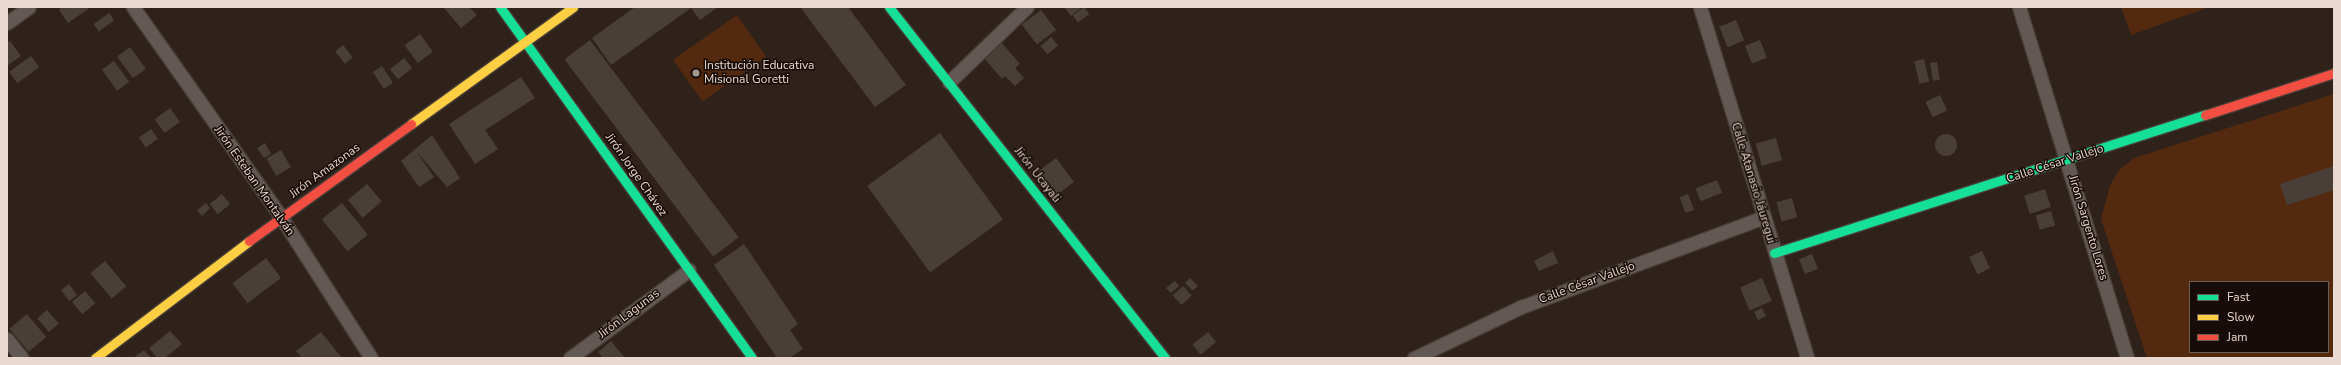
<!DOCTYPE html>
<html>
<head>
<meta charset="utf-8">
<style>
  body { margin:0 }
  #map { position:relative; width:2341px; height:365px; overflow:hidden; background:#2f221a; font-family:"Nunito Sans",sans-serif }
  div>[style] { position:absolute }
  .green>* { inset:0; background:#532a10; transform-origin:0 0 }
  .building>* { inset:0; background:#4a3f38; transform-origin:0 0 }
  .round { border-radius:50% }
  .roads { filter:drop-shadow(1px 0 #483d37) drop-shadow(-1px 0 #483d37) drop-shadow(0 1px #483d37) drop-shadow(0 -1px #483d37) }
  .street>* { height:13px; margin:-6.5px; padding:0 6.5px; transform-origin:6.5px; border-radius:6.5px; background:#635954 }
  .fast>* { height:9px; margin:-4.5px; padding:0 4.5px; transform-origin:4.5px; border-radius:4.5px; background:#16e098 }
  .slow>* { height:9px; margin:-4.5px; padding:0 4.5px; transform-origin:4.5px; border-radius:4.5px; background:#ffcf43 }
  .jam>* { height:9px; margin:-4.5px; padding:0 4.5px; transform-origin:4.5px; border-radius:4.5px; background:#f24e42 }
  .dots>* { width:11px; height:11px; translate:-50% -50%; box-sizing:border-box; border:2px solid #170c07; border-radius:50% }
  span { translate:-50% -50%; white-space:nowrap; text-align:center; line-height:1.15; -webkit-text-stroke:3px #170c07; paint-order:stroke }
  .poi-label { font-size:12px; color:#e9d9d0 }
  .left { translate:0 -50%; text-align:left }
  .street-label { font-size:12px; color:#e9d9d0 }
  .frame { position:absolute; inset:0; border:8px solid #e9d9d0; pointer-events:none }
  .legend { position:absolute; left:2189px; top:281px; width:140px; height:72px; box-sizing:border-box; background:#170c07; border:1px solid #6b5e57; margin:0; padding:5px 7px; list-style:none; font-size:12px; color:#e9d9d0 }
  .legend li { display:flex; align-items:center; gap:8px; height:20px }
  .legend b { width:20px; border:1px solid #6b5e57 }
</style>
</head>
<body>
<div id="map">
  <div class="green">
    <div style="clip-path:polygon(2121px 7px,2209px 7px,2131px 35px)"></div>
    <div style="left:737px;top:15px;width:51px;height:78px;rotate:55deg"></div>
    <div style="clip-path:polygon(evenodd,2334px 94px,2334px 358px,2147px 358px,2101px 219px,2110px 185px,2120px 169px,2134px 158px,2334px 94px,2190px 282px,2328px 282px,2328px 352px,2190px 352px,2190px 282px)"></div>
  </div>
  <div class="building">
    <div style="clip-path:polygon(62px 7px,91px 7px,68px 23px,59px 10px)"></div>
    <div style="clip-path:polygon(443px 7px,469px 7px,477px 15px,461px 28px)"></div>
    <div style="clip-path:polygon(635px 7px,718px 7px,700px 20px,691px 8px,611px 65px,592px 38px)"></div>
    <div style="clip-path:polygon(800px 7px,848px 7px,906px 85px,875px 107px)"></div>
    <div style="clip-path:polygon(1064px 7px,1082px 7px,1071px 16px)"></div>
    <div style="left:1084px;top:7px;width:9px;height:14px;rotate:54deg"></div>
    <div style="left:1041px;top:10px;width:25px;height:24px;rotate:53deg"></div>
    <div style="left:109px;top:13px;width:9px;height:19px;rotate:54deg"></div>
    <div style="left:1736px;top:20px;width:22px;height:18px;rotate:68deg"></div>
    <div style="left:420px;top:34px;width:22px;height:19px;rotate:54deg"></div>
    <div style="left:1051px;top:37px;width:11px;height:14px;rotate:49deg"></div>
    <div style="left:590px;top:40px;width:247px;height:32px;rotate:53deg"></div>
    <div style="left:1760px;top:40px;width:19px;height:16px;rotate:69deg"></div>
    <div style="clip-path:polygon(10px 41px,21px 56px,7px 66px,7px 43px)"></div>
    <div style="clip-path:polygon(1001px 42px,1020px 64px,1015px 68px,1024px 78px,1015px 86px,1005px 76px,1002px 79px,983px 57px)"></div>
    <div style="left:343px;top:45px;width:16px;height:10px;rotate:52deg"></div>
    <div style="left:130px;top:47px;width:27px;height:16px;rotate:54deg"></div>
    <div style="left:31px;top:56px;width:14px;height:27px;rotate:54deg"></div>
    <div style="left:404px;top:58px;width:13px;height:18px;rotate:51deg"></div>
    <div style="left:1924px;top:59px;width:23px;height:10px;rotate:77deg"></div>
    <div style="left:114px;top:61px;width:26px;height:15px;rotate:54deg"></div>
    <div style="left:1937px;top:62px;width:18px;height:7px;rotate:81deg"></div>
    <div style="left:382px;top:66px;width:20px;height:11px;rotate:57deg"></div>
    <div style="clip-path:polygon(521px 77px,535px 98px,485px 130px,498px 149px,475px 164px,449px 124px)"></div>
    <div style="left:1940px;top:95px;width:17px;height:16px;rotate:65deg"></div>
    <div style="left:170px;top:108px;width:17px;height:19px;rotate:54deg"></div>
    <div style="left:151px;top:129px;width:12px;height:15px;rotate:55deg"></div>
    <div style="left:940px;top:133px;width:107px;height:90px;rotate:54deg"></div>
    <div class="round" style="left:1935px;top:134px;width:22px;height:22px"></div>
    <div style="clip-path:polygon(432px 135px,460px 178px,447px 187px,417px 152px,434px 177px,419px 187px,401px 161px)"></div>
    <div style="left:1776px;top:138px;width:23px;height:21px;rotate:75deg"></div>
    <div style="clip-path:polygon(265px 143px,271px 154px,264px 158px,257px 148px)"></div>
    <div style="left:281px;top:150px;width:20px;height:17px;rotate:60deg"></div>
    <div style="left:1056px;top:158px;width:30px;height:22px;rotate:53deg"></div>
    <div style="clip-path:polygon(2334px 166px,2334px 190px,2287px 205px,2280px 184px)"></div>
    <div style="left:1717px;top:180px;width:14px;height:23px;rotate:69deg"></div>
    <div style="left:367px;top:184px;width:23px;height:25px;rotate:50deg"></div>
    <div style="left:2045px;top:189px;width:19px;height:22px;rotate:72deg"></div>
    <div style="left:222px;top:194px;width:13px;height:16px;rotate:51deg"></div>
    <div style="left:1688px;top:194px;width:17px;height:9px;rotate:69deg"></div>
    <div style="left:1792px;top:198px;width:20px;height:16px;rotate:75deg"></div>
    <div style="clip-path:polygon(206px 203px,210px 208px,202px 216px,197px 210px)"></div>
    <div style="left:342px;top:203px;width:41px;height:26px;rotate:51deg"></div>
    <div style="left:2051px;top:211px;width:15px;height:16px;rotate:74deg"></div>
    <div style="clip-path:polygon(744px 244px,798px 324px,790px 330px,803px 349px,789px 358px,777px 358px,714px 265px)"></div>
    <div style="clip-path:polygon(1553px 251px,1558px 263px,1539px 271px,1534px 261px)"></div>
    <div style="left:1982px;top:251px;width:19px;height:14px;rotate:65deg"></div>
    <div style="left:1812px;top:254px;width:16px;height:14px;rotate:68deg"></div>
    <div style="left:266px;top:258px;width:25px;height:42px;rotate:53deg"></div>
    <div style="left:105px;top:261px;width:33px;height:19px;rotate:50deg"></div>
    <div style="left:1190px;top:278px;width:11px;height:7px;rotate:45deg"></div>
    <div style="left:1762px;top:278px;width:25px;height:24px;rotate:67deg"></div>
    <div style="clip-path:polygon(1175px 281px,1179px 286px,1171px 293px,1166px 288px)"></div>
    <div style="left:69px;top:284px;width:14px;height:10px;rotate:54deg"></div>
    <div style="left:1183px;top:286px;width:13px;height:14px;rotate:48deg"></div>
    <div style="left:85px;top:291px;width:16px;height:17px;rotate:50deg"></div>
    <div style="left:1762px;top:308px;width:9px;height:9px;rotate:63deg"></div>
    <div style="left:47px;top:310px;width:18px;height:13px;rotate:49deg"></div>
    <div style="left:27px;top:314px;width:30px;height:23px;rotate:50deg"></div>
    <div style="clip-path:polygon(170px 331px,182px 344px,165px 358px,157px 358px,149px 348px)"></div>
    <div style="clip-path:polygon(321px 332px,342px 358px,302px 358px,296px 351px)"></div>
    <div style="left:1208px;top:332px;width:13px;height:20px;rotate:51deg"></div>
    <div style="clip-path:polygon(611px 341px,625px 358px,603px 358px,598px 352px)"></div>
    <div style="clip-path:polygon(144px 350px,151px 358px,133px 358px)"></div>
  </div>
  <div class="roads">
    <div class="street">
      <div style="left:133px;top:7px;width:257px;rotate:54.8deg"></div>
      <div style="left:281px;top:217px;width:167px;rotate:57.4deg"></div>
      <div style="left:1700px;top:7px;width:367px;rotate:73deg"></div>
      <div style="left:2019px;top:7px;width:367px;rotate:72.9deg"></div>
      <div style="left:7px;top:23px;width:27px;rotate:-36deg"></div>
      <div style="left:949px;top:82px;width:108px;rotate:-43.9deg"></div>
      <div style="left:7px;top:339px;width:24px;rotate:52deg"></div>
      <div style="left:570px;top:358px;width:148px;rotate:-36.5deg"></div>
      <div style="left:1414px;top:358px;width:119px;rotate:-25.5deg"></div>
      <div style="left:1521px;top:307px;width:259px;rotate:-20.3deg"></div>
    </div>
    <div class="fast">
      <div style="left:500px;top:7px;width:432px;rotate:54.3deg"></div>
      <div style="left:889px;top:7px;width:447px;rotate:51.8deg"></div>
      <div style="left:1774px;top:253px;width:453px;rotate:-17.8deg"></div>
    </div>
    <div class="slow">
      <div style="left:411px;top:124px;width:200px;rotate:-35.8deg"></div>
      <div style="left:95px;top:358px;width:193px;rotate:-37.2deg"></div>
    </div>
    <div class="jam">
      <div style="left:2205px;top:115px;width:136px;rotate:-18deg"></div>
      <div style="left:249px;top:241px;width:200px;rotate:-35.8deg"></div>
    </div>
  </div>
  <div class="dots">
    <div style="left:696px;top:73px;background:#a89990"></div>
  </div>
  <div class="poi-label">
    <span class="left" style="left:704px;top:73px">Institución Educativa<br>Misional Goretti</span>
  </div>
  <div class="street-label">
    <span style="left:2055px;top:164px;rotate:-18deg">Calle César Vallejo</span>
    <span style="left:325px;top:171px;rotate:-36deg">Jirón Amazonas</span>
    <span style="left:636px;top:175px;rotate:55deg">Jirón Jorge Chávez</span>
    <span style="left:1037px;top:175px;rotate:52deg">Jirón Ucayali</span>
    <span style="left:254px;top:181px;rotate:55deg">Jirón Esteban Montalván</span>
    <span style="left:1753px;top:183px;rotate:73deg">Calle Atanasio Jáuregui</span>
    <span style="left:2088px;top:228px;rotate:73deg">Jirón Sargento Lores</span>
    <span style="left:1587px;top:283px;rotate:-20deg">Calle César Vallejo</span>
    <span style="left:629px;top:314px;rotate:-37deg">Jirón Lagunas</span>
  </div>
  <div class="frame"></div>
  <ul class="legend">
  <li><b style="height:5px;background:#16e098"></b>Fast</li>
  <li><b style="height:5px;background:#ffcf43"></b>Slow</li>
  <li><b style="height:5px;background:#f24e42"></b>Jam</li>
  </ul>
</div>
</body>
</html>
